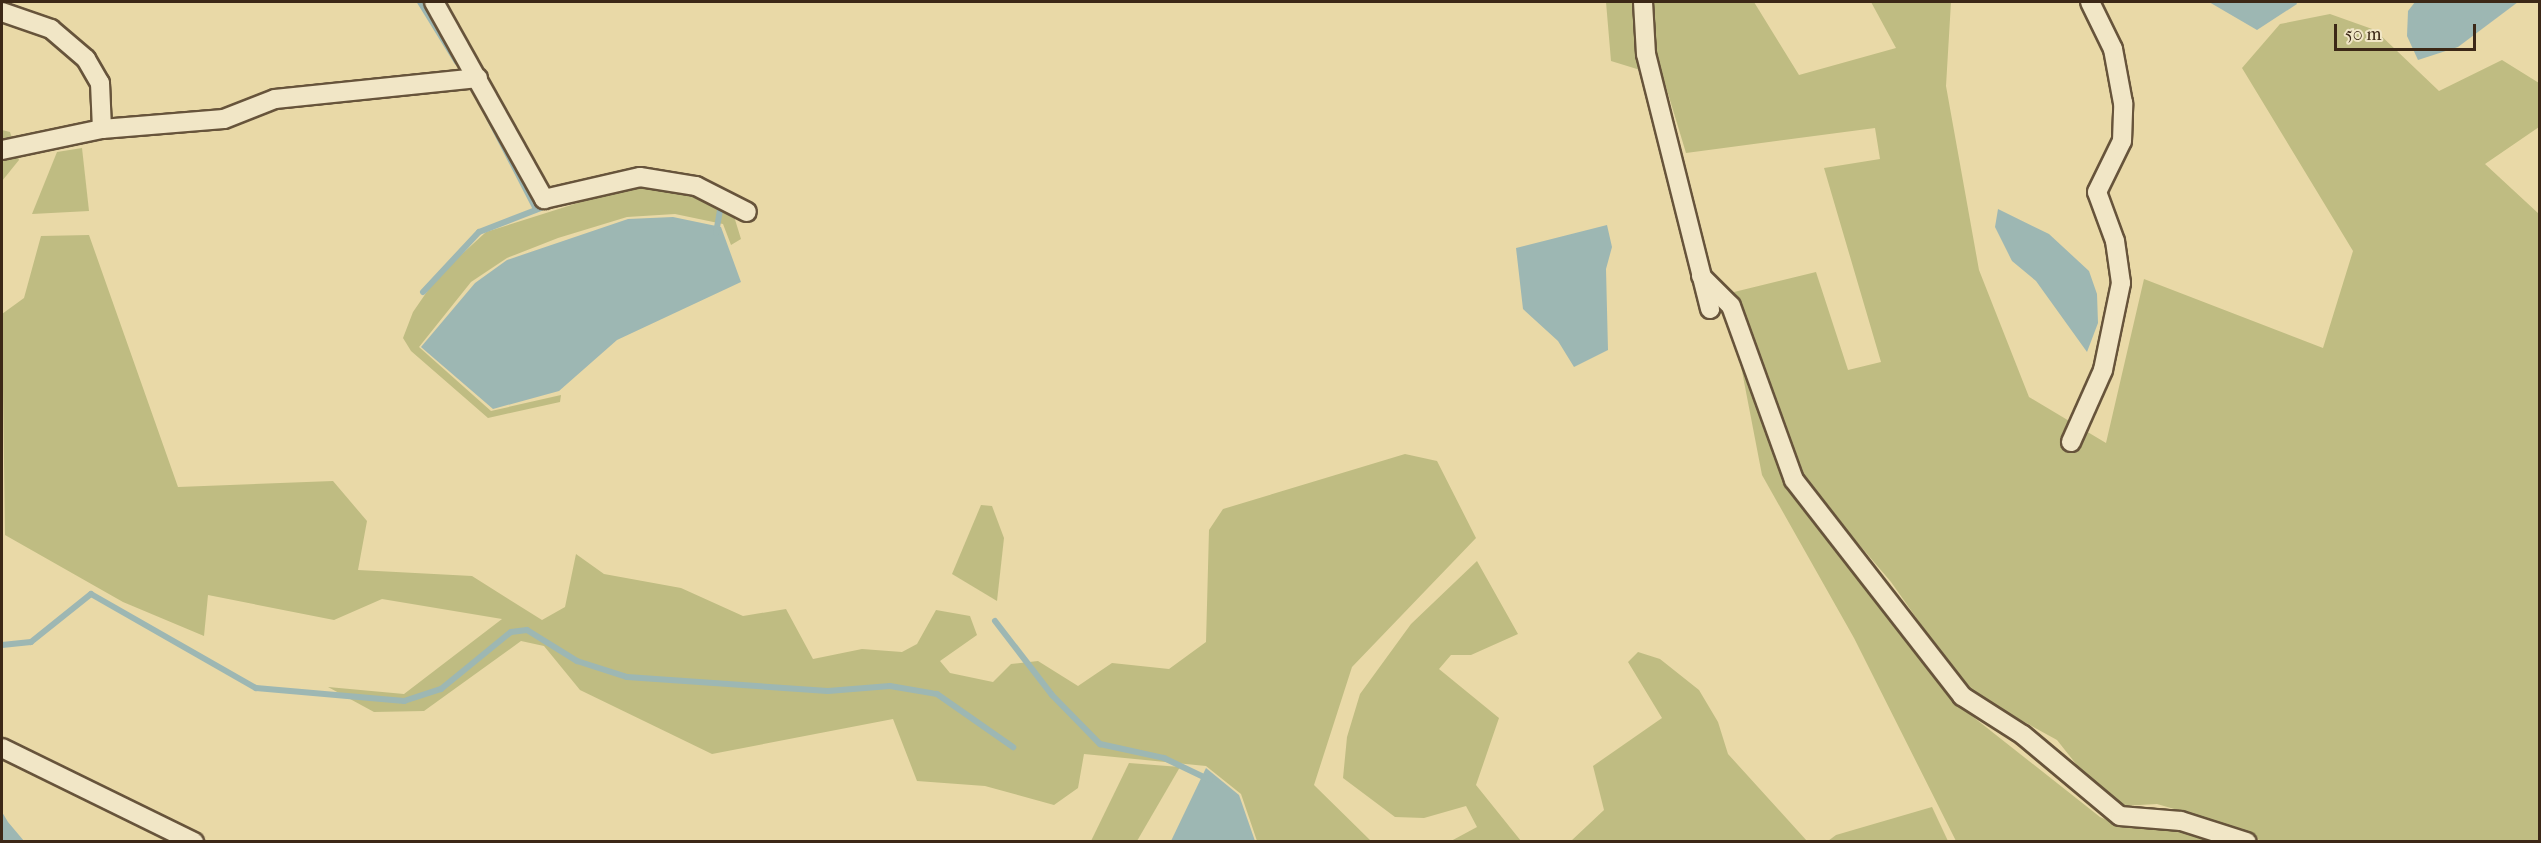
<!DOCTYPE html>
<html>
<head>
<meta charset="utf-8">
<style>
  body { margin:0 }
  #map { position:relative; width:2541px; height:843px; overflow:hidden; background:#e9d9a7; font-family:"IM FELL French Canon",serif }
  div>[style] { position:absolute }
  .green>* { inset:0; background:#bfbc82 }
  .water>* { inset:0; background:#9db7b3 }
  .stream>* { height:6px; margin:-3px; padding:0 3px; transform-origin:3px; border-radius:3px; background:#9db7b3 }
  .roads { filter:drop-shadow(2px 0 #67543b) drop-shadow(-2px 0 #67543b) drop-shadow(0 2px #67543b) drop-shadow(0 -2px #67543b) }
  .street>* { height:18px; margin:-9px; padding:0 9px; transform-origin:9px; border-radius:9px; background:#f1e6c6 }
  span { translate:-50% -50%; white-space:nowrap; text-align:center; line-height:1.15; -webkit-text-stroke:6px #f1e6c6; paint-order:stroke }
  .frame { position:absolute; inset:0; border:3px solid #3c2817; pointer-events:none }
  .scale { position:absolute; left:2334px; top:24px; width:142px; height:27px; box-sizing:border-box; border:3px solid #3c2817; border-top:0; padding-left:8px; font-size:18px; line-height:21px; white-space:nowrap; color:#3c2817; -webkit-text-stroke:4px #f1e6c6; paint-order:stroke }
</style>
</head>
<body>
<div id="map">
  <div class="green">
    <div style="clip-path:polygon(1606px 2px,1754px 2px,1799px 75px,1896px 48px,1871px 2px,1951px 2px,1946px 86px,1979px 270px,2029px 397px,2106px 443px,2144px 279px,2323px 348px,2353px 251px,2242px 68px,2280px 24px,2330px 14px,2375px 30px,2439px 91px,2502px 60px,2539px 83px,2539px 127px,2485px 164px,2539px 214px,2539px 841px,2261px 841px,2243px 829px,2157px 804px,2122px 806px,2099px 793px,2057px 740px,1968px 691px,1891px 582px,1800px 475px,1734px 292px,1816px 272px,1848px 370px,1881px 362px,1824px 168px,1880px 159px,1875px 128px,1686px 153px,1663px 77px,1611px 61px)"></div>
    <div style="clip-path:polygon(2px 130px,10px 132px,19px 160px,2px 181px)"></div>
    <div style="clip-path:polygon(82px 148px,89px 211px,32px 214px,57px 152px)"></div>
    <div style="clip-path:polygon(650px 188px,691px 195px,733px 213px,741px 239px,731px 245px,723px 224px,675px 214px,627px 217px,558px 238px,507px 258px,471px 282px,419px 347px,491px 411px,561px 395px,560px 402px,488px 418px,411px 351px,403px 338px,413px 312px,437px 277px,486px 232px,622px 189px)"></div>
    <div style="clip-path:polygon(89px 235px,178px 487px,333px 481px,367px 521px,358px 570px,472px 576px,542px 620px,565px 607px,576px 554px,604px 574px,681px 588px,743px 616px,786px 609px,813px 659px,862px 649px,902px 652px,917px 644px,936px 610px,970px 616px,977px 635px,940px 661px,950px 673px,993px 682px,1011px 664px,1038px 661px,1078px 686px,1112px 663px,1169px 669px,1206px 642px,1209px 530px,1223px 509px,1405px 454px,1437px 461px,1476px 538px,1352px 667px,1314px 785px,1371px 841px,1257px 841px,1241px 794px,1206px 766px,1084px 754px,1078px 788px,1054px 805px,985px 786px,917px 781px,893px 719px,712px 754px,580px 690px,544px 646px,521px 641px,424px 711px,374px 712px,328px 687px,404px 694px,502px 619px,382px 599px,334px 620px,208px 595px,204px 636px,123px 602px,5px 535px,2px 314px,24px 298px,41px 236px)"></div>
    <div style="clip-path:polygon(1736px 340px,1788px 486px,1958px 705px,2100px 817px,2123px 827px,2179px 831px,2213px 841px,1956px 841px,1854px 638px,1762px 475px)"></div>
    <div style="clip-path:polygon(981px 505px,992px 506px,1004px 538px,997px 601px,952px 574px)"></div>
    <div style="clip-path:polygon(1477px 561px,1518px 634px,1471px 655px,1451px 655px,1439px 669px,1499px 718px,1476px 785px,1521px 841px,1451px 841px,1477px 827px,1466px 806px,1424px 818px,1395px 817px,1343px 778px,1347px 737px,1360px 694px,1411px 624px)"></div>
    <div style="clip-path:polygon(1638px 652px,1660px 659px,1699px 690px,1718px 722px,1728px 754px,1807px 841px,1571px 841px,1604px 810px,1593px 766px,1662px 718px,1628px 662px)"></div>
    <div style="clip-path:polygon(1129px 763px,1180px 767px,1137px 841px,1091px 841px)"></div>
    <div style="clip-path:polygon(1932px 807px,1948px 841px,1828px 841px,1836px 835px)"></div>
  </div>
  <div class="water">
    <div style="clip-path:polygon(2209px 2px,2296px 2px,2297px 4px,2257px 30px)"></div>
    <div style="clip-path:polygon(2415px 2px,2518px 2px,2458px 47px,2418px 60px,2407px 36px,2408px 11px)"></div>
    <div style="clip-path:polygon(1998px 209px,2049px 234px,2089px 271px,2097px 294px,2098px 323px,2087px 352px,2036px 281px,2012px 261px,1995px 227px)"></div>
    <div style="clip-path:polygon(673px 217px,721px 227px,741px 282px,617px 340px,559px 391px,493px 409px,421px 347px,475px 283px,507px 260px,628px 219px)"></div>
    <div style="clip-path:polygon(1607px 225px,1612px 247px,1606px 269px,1608px 350px,1574px 367px,1558px 341px,1523px 309px,1516px 248px)"></div>
    <div style="clip-path:polygon(1206px 768px,1239px 795px,1255px 841px,1171px 841px)"></div>
    <div style="clip-path:polygon(2px 812px,8px 822px,24px 841px,2px 841px)"></div>
  </div>
  <div class="stream">
    <div style="left:420px;top:2px;width:70px;rotate:58.3deg"></div>
    <div style="left:488px;top:116px;width:105px;rotate:62.7deg"></div>
    <div style="left:716px;top:233px;width:29px;rotate:-80deg"></div>
    <div style="left:423px;top:292px;width:82px;rotate:-47deg"></div>
    <div style="left:479px;top:232px;width:72px;rotate:-21.2deg"></div>
    <div style="left:995px;top:621px;width:93px;rotate:52.4deg"></div>
    <div style="left:1052px;top:695px;width:69px;rotate:45.6deg"></div>
    <div style="left:1100px;top:744px;width:66px;rotate:12.3deg"></div>
    <div style="left:1164px;top:758px;width:51px;rotate:25.6deg"></div>
    <div style="left:2px;top:645px;width:29px;rotate:-6deg"></div>
    <div style="left:31px;top:642px;width:77px;rotate:-38.7deg"></div>
    <div style="left:91px;top:594px;width:190px;rotate:29.7deg"></div>
    <div style="left:256px;top:688px;width:149px;rotate:5deg"></div>
    <div style="left:404px;top:701px;width:39px;rotate:-18deg"></div>
    <div style="left:441px;top:689px;width:90px;rotate:-39.2deg"></div>
    <div style="left:511px;top:632px;width:16px;rotate:-7deg"></div>
    <div style="left:527px;top:630px;width:59px;rotate:31.8deg"></div>
    <div style="left:577px;top:661px;width:52px;rotate:17.7deg"></div>
    <div style="left:627px;top:677px;width:201px;rotate:4deg"></div>
    <div style="left:828px;top:691px;width:62px;rotate:-4.6deg"></div>
    <div style="left:890px;top:686px;width:48px;rotate:9.7deg"></div>
    <div style="left:937px;top:694px;width:93px;rotate:34.9deg"></div>
  </div>
  <div class="roads">
    <div class="street">
      <div style="left:434px;top:2px;width:226px;rotate:60.8deg"></div>
      <div style="left:544px;top:199px;width:98px;rotate:-12.9deg"></div>
      <div style="left:640px;top:177px;width:57px;rotate:9.1deg"></div>
      <div style="left:696px;top:186px;width:57px;rotate:27deg"></div>
      <div style="left:1643px;top:2px;width:52px;rotate:86.7deg"></div>
      <div style="left:1646px;top:54px;width:263px;rotate:75.9deg"></div>
      <div style="left:2px;top:12px;width:52px;rotate:19.1deg"></div>
      <div style="left:51px;top:29px;width:46px;rotate:40.6deg"></div>
      <div style="left:86px;top:59px;width:28px;rotate:60deg"></div>
      <div style="left:100px;top:83px;width:46px;rotate:87.5deg"></div>
      <div style="left:2px;top:150px;width:102px;rotate:-11.9deg"></div>
      <div style="left:102px;top:129px;width:122px;rotate:-4.7deg"></div>
      <div style="left:224px;top:119px;width:55px;rotate:-21.4deg"></div>
      <div style="left:275px;top:99px;width:204px;rotate:-5.9deg"></div>
      <div style="left:1701px;top:276px;width:42px;rotate:45deg"></div>
      <div style="left:1731px;top:306px;width:185px;rotate:70.1deg"></div>
      <div style="left:1794px;top:480px;width:274px;rotate:52.1deg"></div>
      <div style="left:1962px;top:696px;width:72px;rotate:32.6deg"></div>
      <div style="left:2023px;top:735px;width:126px;rotate:39.9deg"></div>
      <div style="left:2120px;top:816px;width:61px;rotate:4.7deg"></div>
      <div style="left:2181px;top:821px;width:69px;rotate:17.7deg"></div>
      <div style="left:2071px;top:442px;width:79px;rotate:-66deg"></div>
      <div style="left:2103px;top:370px;width:89px;rotate:-78.3deg"></div>
      <div style="left:2121px;top:283px;width:42px;rotate:-98.1deg"></div>
      <div style="left:2115px;top:241px;width:52px;rotate:-110.2deg"></div>
      <div style="left:2097px;top:192px;width:57px;rotate:-63.9deg"></div>
      <div style="left:2122px;top:141px;width:38px;rotate:-88deg"></div>
      <div style="left:2123px;top:103px;width:55px;rotate:-100.5deg"></div>
      <div style="left:2113px;top:49px;width:52px;rotate:-116.1deg"></div>
      <div style="left:2px;top:748px;width:214px;rotate:26.1deg"></div>
    </div>
  </div>
  <div class="frame"></div>
  <div class="scale">50 m</div>
</div>
</body>
</html>
